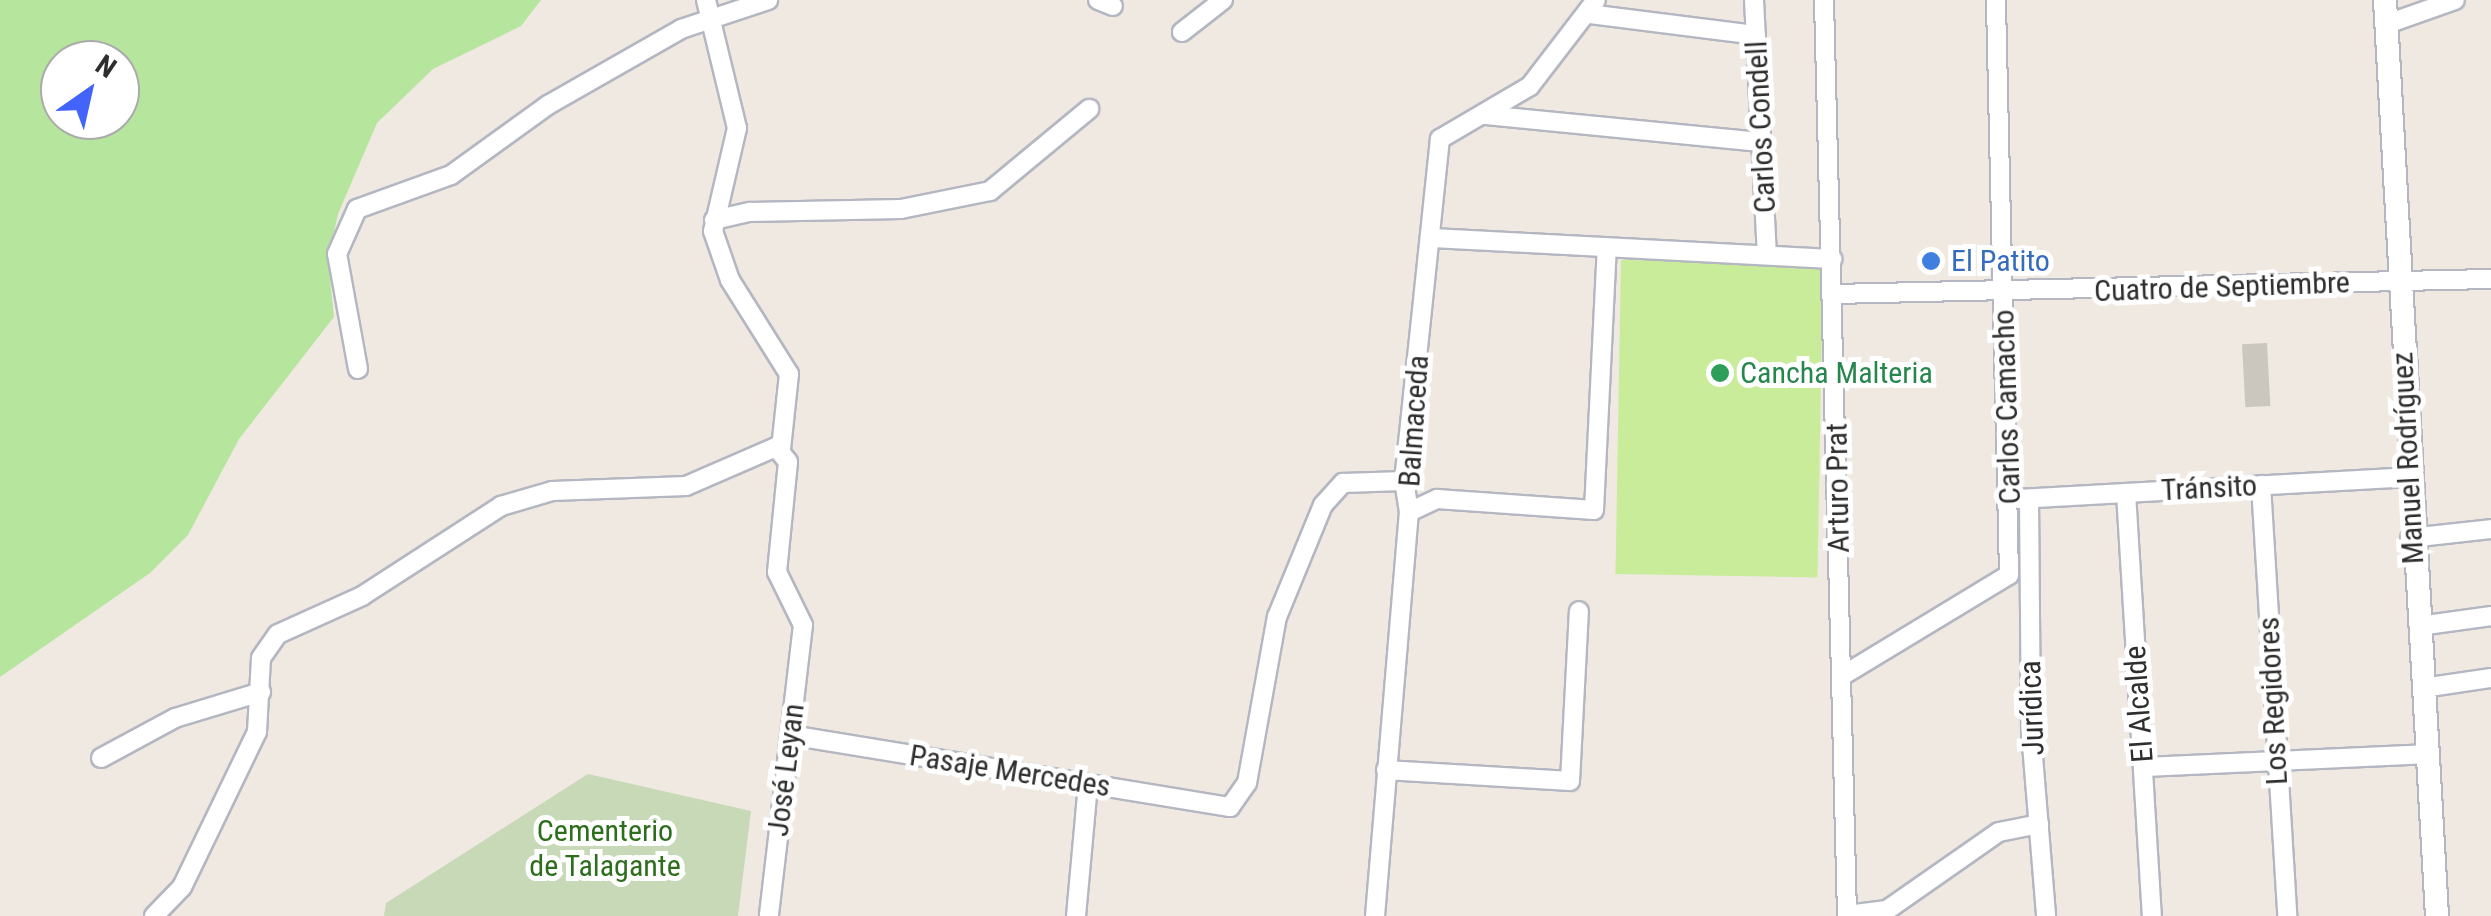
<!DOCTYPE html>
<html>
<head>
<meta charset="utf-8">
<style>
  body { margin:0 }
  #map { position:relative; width:2491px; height:916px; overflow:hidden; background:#efe9e1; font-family:"Roboto Condensed",sans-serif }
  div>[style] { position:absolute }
  .green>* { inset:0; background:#b6e59e }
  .cemetery>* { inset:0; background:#c8d9b8 }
  .pitch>* { inset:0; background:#c9ec9a; transform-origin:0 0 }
  .building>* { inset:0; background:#cbc7bf; transform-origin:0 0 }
  .roads { filter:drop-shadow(2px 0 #b4b7c1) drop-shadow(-2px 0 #b4b7c1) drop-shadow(0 2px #b4b7c1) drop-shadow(0 -2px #b4b7c1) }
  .minor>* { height:18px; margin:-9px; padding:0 9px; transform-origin:9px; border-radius:9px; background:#fff }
  .tertiary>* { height:22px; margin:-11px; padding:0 11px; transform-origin:11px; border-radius:11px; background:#fff }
  .dots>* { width:28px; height:28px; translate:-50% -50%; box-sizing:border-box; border:5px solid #fff; border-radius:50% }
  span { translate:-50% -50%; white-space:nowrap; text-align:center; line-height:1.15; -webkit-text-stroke:10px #fff; paint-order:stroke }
  .street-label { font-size:30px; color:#2e2e2e }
  .shop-label { font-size:30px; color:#366cbe }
  .left { translate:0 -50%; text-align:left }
  .leisure-label { font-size:30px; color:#27864d }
  .park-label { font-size:30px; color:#2c6e1b }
  .north { position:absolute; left:40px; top:40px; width:100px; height:100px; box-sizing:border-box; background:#fff; border:2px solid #ababab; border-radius:50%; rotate:34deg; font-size:28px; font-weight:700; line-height:40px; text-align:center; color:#2e2e2e }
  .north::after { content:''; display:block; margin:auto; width:35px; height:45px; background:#4264fb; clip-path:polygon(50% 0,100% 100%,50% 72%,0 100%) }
</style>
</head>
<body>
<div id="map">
  <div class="green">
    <div style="clip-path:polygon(evenodd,0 0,541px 0,521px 26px,433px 69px,377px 123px,338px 214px,328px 260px,334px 317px,239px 439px,188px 535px,150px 573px,0 677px,0 0,60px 60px,120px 60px,120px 120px,60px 120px,60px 60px)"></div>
  </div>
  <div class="cemetery">
    <div style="clip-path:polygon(588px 774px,751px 811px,738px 916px,384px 916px,386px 903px)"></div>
  </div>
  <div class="pitch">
    <div style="left:1621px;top:260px;width:202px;height:314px;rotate:1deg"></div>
  </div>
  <div class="building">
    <div style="left:2267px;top:343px;width:63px;height:25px;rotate:87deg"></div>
  </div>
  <div class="roads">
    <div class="minor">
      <div style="left:706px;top:0;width:132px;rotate:76.4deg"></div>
      <div style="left:737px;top:128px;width:106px;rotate:103.1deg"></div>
      <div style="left:713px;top:231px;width:52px;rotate:70.9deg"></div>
      <div style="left:730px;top:280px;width:111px;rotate:57.9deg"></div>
      <div style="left:789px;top:374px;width:75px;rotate:96.1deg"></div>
      <div style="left:1098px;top:0;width:16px;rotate:22deg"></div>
      <div style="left:1754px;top:0;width:255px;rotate:87.1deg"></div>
      <div style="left:1824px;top:0;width:916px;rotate:88.56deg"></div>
      <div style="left:1589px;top:14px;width:168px;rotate:7.2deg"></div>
      <div style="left:2387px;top:24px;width:72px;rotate:-19.4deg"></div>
      <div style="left:1182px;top:32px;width:52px;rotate:-38deg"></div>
      <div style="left:1485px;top:115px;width:278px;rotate:5.6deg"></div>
      <div style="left:714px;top:220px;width:37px;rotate:-13deg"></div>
      <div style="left:750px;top:212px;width:151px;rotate:-1.1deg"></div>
      <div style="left:901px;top:209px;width:91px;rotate:-11.4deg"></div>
      <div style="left:990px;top:191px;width:129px;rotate:-39.6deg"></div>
      <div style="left:1432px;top:238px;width:401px;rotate:3deg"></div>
      <div style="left:1833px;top:294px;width:658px;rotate:-1.31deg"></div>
      <div style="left:358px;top:369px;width:117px;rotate:-100.3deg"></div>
      <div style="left:337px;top:254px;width:49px;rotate:-66deg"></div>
      <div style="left:357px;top:209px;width:100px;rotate:-19.9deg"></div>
      <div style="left:451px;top:175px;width:120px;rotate:-35.8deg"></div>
      <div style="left:548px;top:105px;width:153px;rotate:-29.7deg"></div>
      <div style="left:681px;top:29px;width:92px;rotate:-18.4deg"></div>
      <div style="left:2261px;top:485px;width:432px;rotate:86.5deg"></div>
      <div style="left:2126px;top:493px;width:424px;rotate:86.5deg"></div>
      <div style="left:2018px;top:499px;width:390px;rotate:-3.2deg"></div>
      <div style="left:2029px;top:499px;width:233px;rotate:89.5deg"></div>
      <div style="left:2031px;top:732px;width:185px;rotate:85.3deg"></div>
      <div style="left:1409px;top:512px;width:31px;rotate:-25deg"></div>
      <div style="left:1437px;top:499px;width:157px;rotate:4deg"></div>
      <div style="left:1594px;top:510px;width:263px;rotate:-87.2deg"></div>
      <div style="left:2410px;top:538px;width:81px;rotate:-6.3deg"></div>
      <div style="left:2419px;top:626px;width:73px;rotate:-7.9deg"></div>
      <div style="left:1842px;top:676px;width:195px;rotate:-31.2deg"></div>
      <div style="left:2009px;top:575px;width:575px;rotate:-91.3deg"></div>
      <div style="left:2423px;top:688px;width:69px;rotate:-8.4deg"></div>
      <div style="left:790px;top:735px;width:446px;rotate:9.3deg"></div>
      <div style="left:1230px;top:807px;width:29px;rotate:-55deg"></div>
      <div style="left:1247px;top:783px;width:169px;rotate:-79.8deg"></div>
      <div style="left:1277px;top:617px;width:121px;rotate:-67.7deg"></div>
      <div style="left:1323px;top:505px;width:30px;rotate:-48deg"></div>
      <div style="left:1343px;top:483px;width:61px;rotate:-1.9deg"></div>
      <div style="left:101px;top:758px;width:84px;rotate:-28.4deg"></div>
      <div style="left:175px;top:718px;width:90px;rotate:-16.8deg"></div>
      <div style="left:2143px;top:767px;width:284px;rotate:-2.6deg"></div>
      <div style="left:1386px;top:770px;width:184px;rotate:3.4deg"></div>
      <div style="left:1570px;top:781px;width:170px;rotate:-87deg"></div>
      <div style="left:1847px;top:915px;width:40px;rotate:-7.1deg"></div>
      <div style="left:1887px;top:910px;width:136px;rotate:-34.9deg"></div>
      <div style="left:1999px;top:832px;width:41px;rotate:-11.3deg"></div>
      <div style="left:154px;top:916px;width:40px;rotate:-46deg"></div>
      <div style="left:182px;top:887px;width:172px;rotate:-64.2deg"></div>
      <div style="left:257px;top:732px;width:74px;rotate:-86.9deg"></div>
      <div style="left:261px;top:658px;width:29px;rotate:-55deg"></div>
      <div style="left:278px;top:634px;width:92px;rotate:-24.3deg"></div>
      <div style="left:362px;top:596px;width:166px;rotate:-32.9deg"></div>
      <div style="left:501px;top:506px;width:53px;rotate:-16.4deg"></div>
      <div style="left:552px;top:491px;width:134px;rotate:-2.1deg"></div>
      <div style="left:686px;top:486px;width:98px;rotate:-23.4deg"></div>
      <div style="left:776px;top:447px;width:19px;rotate:51deg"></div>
      <div style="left:788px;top:462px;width:111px;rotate:95.7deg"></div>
      <div style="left:777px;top:572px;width:59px;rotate:63.9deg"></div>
      <div style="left:803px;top:625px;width:293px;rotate:96.7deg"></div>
      <div style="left:1076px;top:916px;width:133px;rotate:-84.8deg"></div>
      <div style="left:1375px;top:916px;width:405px;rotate:-85.2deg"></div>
      <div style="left:1409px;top:512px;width:31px;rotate:-99deg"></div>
      <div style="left:1404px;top:481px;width:344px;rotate:-84deg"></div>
      <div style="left:1440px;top:139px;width:104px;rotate:-30.5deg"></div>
      <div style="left:1530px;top:86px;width:108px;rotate:-52.5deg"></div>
    </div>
    <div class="tertiary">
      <div style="left:2385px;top:0;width:917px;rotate:86.75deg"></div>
    </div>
  </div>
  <div class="dots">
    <div style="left:1931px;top:261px;background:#3f7fe0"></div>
    <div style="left:1720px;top:373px;background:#2e9e5b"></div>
  </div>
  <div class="street-label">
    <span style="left:1761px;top:127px;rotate:-93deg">Carlos Condell</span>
    <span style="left:2222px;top:287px;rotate:-2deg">Cuatro de Septiembre</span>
    <span style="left:2007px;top:407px;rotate:-92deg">Carlos Camacho</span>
    <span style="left:1414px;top:421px;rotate:-86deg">Balmaceda</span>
    <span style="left:2408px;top:458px;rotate:-93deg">Manuel Rodríguez</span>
    <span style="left:1838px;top:488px;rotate:-91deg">Arturo Prat</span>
    <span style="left:2209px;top:488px;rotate:-3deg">Tránsito</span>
    <span style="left:2273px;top:701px;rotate:-93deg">Los Regidores</span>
    <span style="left:2139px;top:704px;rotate:-94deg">El Alcalde</span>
    <span style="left:2032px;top:708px;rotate:-92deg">Jurídica</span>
    <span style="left:786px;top:770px;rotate:-83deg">José Leyan</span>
    <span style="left:1010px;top:771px;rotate:9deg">Pasaje Mercedes</span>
  </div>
  <div class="shop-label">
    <span class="left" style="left:1951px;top:261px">El Patito</span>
  </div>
  <div class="leisure-label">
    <span class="left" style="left:1740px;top:373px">Cancha Malteria</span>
  </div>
  <div class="park-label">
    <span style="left:605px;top:848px">Cementerio<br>de Talagante</span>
  </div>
  <div class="north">N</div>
</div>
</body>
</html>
